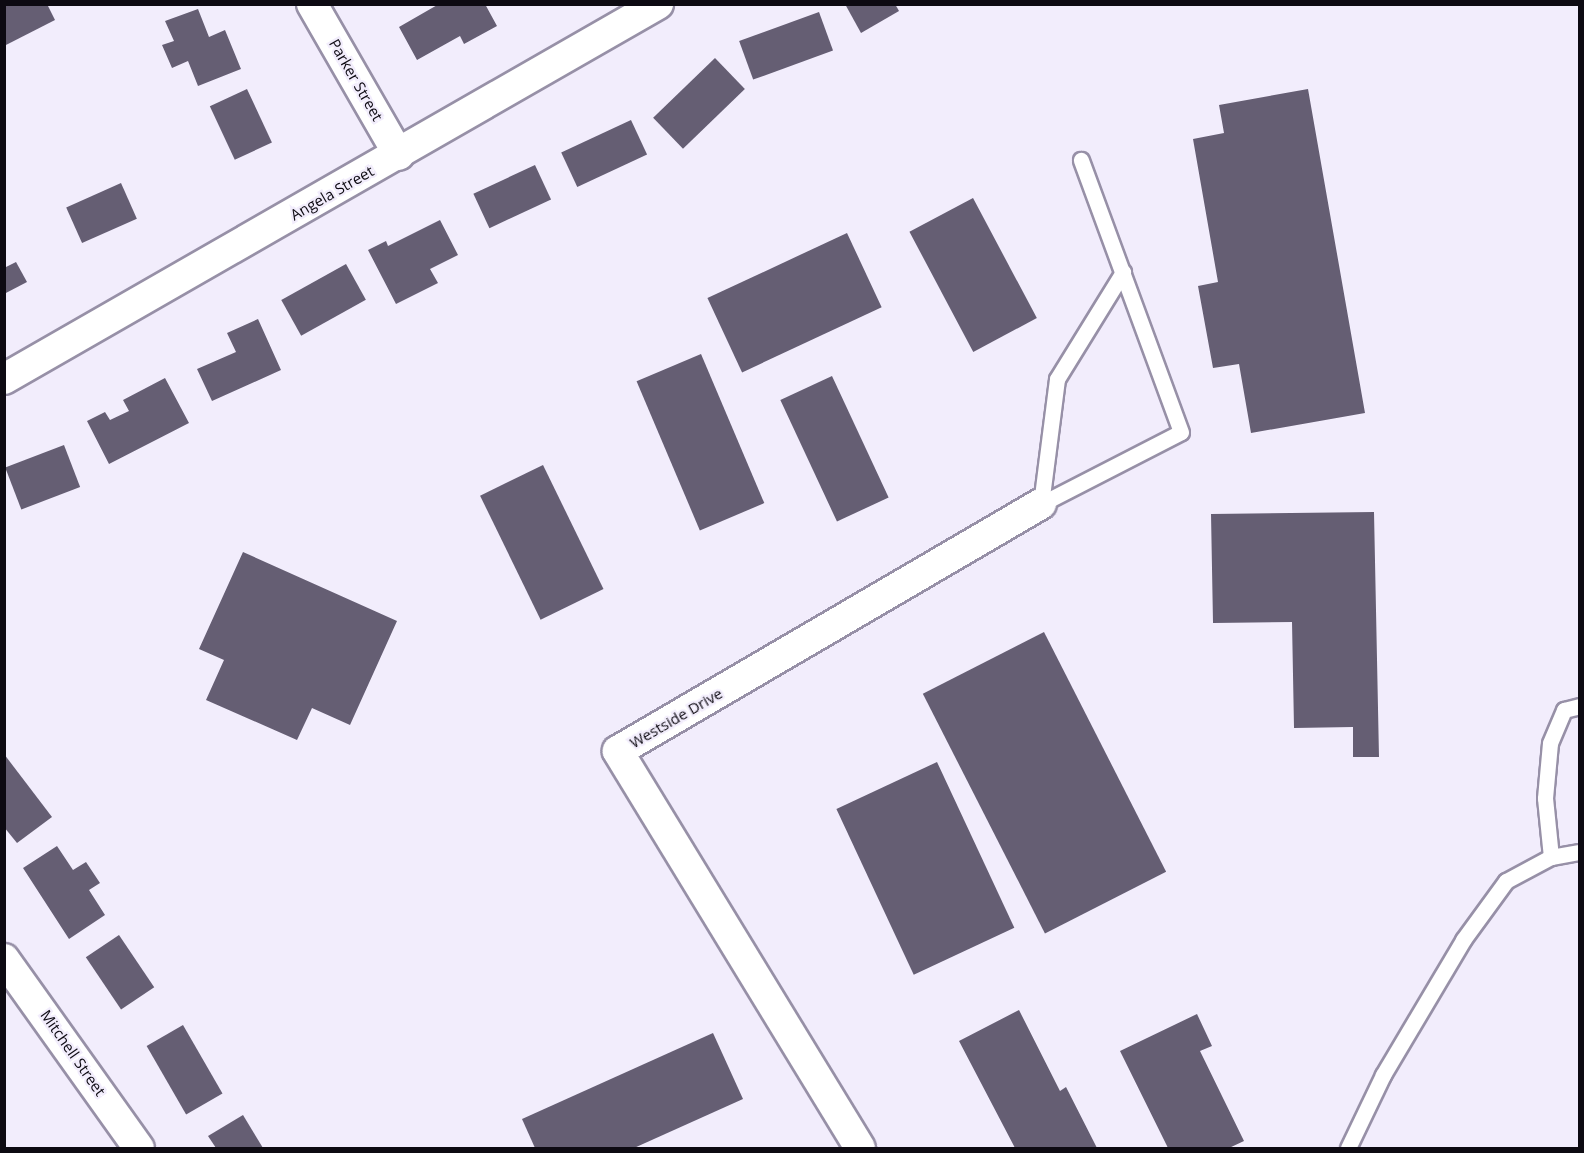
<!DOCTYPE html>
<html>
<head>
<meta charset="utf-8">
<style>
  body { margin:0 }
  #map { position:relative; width:1584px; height:1153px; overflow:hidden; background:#f2edfc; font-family:"Open Sans",sans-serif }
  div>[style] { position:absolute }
  .building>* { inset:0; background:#655e73; transform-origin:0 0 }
  .roads { filter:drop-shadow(2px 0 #9790a7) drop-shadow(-2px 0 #9790a7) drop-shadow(0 2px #9790a7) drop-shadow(0 -2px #9790a7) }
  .lane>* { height:15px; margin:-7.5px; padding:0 7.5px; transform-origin:7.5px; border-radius:7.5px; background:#fff }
  .street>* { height:30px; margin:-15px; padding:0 15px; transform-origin:15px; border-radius:15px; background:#fff }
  span { translate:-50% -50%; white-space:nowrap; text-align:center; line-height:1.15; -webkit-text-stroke:4.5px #f2edfc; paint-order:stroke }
  .street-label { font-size:15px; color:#0d0a12 }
  .frame { position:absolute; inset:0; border:6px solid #0d0a12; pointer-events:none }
</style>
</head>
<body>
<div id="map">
  <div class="building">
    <div style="clip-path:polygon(4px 4px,47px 4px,55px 20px,4px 46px)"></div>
    <div style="clip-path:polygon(439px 4px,485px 4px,497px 26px,464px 44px,460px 36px,417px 60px,399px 27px)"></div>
    <div style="clip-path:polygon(845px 4px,895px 4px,899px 11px,861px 33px)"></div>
    <div style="clip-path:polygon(198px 9px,209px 37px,225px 30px,241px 69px,198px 86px,188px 61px,172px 68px,162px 45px,174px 41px,165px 21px)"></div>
    <div style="left:819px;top:12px;width:41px;height:85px;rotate:70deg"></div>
    <div style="left:715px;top:58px;width:43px;height:86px;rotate:46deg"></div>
    <div style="left:247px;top:89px;width:59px;height:41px;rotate:65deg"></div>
    <div style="clip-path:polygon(1308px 89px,1365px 413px,1251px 433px,1239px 364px,1213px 368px,1198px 286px,1218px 282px,1193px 139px,1224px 133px,1219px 105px)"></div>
    <div style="left:631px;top:120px;width:38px;height:77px;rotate:65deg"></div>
    <div style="left:535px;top:165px;width:38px;height:68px;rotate:65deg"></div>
    <div style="left:121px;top:183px;width:39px;height:60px;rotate:66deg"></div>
    <div style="left:973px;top:198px;width:136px;height:72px;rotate:62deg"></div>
    <div style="clip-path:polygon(440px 220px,458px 255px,430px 269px,438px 283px,396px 304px,368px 250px,386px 241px,388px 246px)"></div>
    <div style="left:847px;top:233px;width:82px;height:154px;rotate:65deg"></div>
    <div style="clip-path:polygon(16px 262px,27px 282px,4px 294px,4px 268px)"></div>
    <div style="left:346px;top:264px;width:41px;height:74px;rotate:61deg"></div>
    <div style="clip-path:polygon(258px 319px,281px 370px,212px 401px,197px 369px,236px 352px,227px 333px)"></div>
    <div style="left:701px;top:354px;width:162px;height:70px;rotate:67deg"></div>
    <div style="left:832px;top:376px;width:134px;height:57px;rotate:65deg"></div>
    <div style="clip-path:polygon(165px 378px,189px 423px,109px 464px,87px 421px,105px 412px,110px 420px,129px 411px,123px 400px)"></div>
    <div style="left:64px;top:445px;width:45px;height:63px;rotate:69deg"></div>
    <div style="left:543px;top:465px;width:138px;height:70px;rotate:64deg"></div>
    <div style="clip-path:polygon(1374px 512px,1379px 757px,1353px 757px,1353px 727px,1294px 728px,1292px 622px,1213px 623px,1211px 514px)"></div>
    <div style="clip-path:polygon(243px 552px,397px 621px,350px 725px,312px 708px,297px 740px,206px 700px,224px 660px,199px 649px)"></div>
    <div style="left:1044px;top:632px;width:269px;height:136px;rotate:63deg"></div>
    <div style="clip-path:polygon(4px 754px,52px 817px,17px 843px,4px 827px)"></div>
    <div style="left:937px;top:762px;width:183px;height:111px;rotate:65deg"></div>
    <div style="clip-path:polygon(57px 846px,73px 870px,86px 862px,100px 883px,89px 890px,105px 915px,69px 939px,23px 868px)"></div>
    <div style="left:119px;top:935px;width:63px;height:40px;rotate:56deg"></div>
    <div style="clip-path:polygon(1019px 1010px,1060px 1091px,1066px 1087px,1097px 1148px,1015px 1148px,959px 1041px)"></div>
    <div style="clip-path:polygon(1197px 1014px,1212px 1046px,1200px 1051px,1244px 1141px,1229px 1148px,1168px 1148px,1120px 1051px)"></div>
    <div style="left:183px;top:1025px;width:79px;height:42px;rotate:60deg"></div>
    <div style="clip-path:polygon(713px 1033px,743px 1099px,634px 1148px,535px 1148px,522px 1119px)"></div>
    <div style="clip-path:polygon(243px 1115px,263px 1148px,216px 1148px,208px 1136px)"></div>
  </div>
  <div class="roads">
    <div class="lane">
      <div style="left:1041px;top:504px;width:157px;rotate:-27.2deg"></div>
      <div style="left:1181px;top:432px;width:290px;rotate:-110.2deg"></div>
      <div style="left:1041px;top:504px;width:126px;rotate:-82.7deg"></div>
      <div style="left:1057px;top:379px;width:126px;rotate:-58.3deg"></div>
      <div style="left:1551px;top:857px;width:59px;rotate:-95.8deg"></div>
      <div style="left:1545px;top:798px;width:55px;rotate:-84.8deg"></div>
      <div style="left:1550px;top:743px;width:36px;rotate:-67deg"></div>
      <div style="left:1564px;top:710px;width:16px;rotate:-14deg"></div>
      <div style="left:1348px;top:1148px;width:81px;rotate:-64.4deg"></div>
      <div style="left:1383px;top:1075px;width:157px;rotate:-59.3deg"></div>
      <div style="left:1463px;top:940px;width:73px;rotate:-53.9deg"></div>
      <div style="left:1506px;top:881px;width:51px;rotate:-28.1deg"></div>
      <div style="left:1551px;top:857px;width:29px;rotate:-10deg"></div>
    </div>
    <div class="street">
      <div style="left:312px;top:4px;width:174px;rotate:60.1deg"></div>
      <div style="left:4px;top:379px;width:754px;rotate:-29.83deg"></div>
      <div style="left:4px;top:959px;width:232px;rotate:54.5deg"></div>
      <div style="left:860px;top:1148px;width:465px;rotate:-121.4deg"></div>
      <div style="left:618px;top:751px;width:490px;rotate:-30.3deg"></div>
    </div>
  </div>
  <div class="street-label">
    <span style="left:356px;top:80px;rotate:60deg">Parker Street</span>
    <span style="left:332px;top:193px;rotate:-30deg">Angela Street</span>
    <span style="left:676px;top:718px;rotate:-30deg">Westside Drive</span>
    <span style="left:73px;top:1053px;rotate:55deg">Mitchell Street</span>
  </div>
  <div class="frame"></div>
</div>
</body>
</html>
